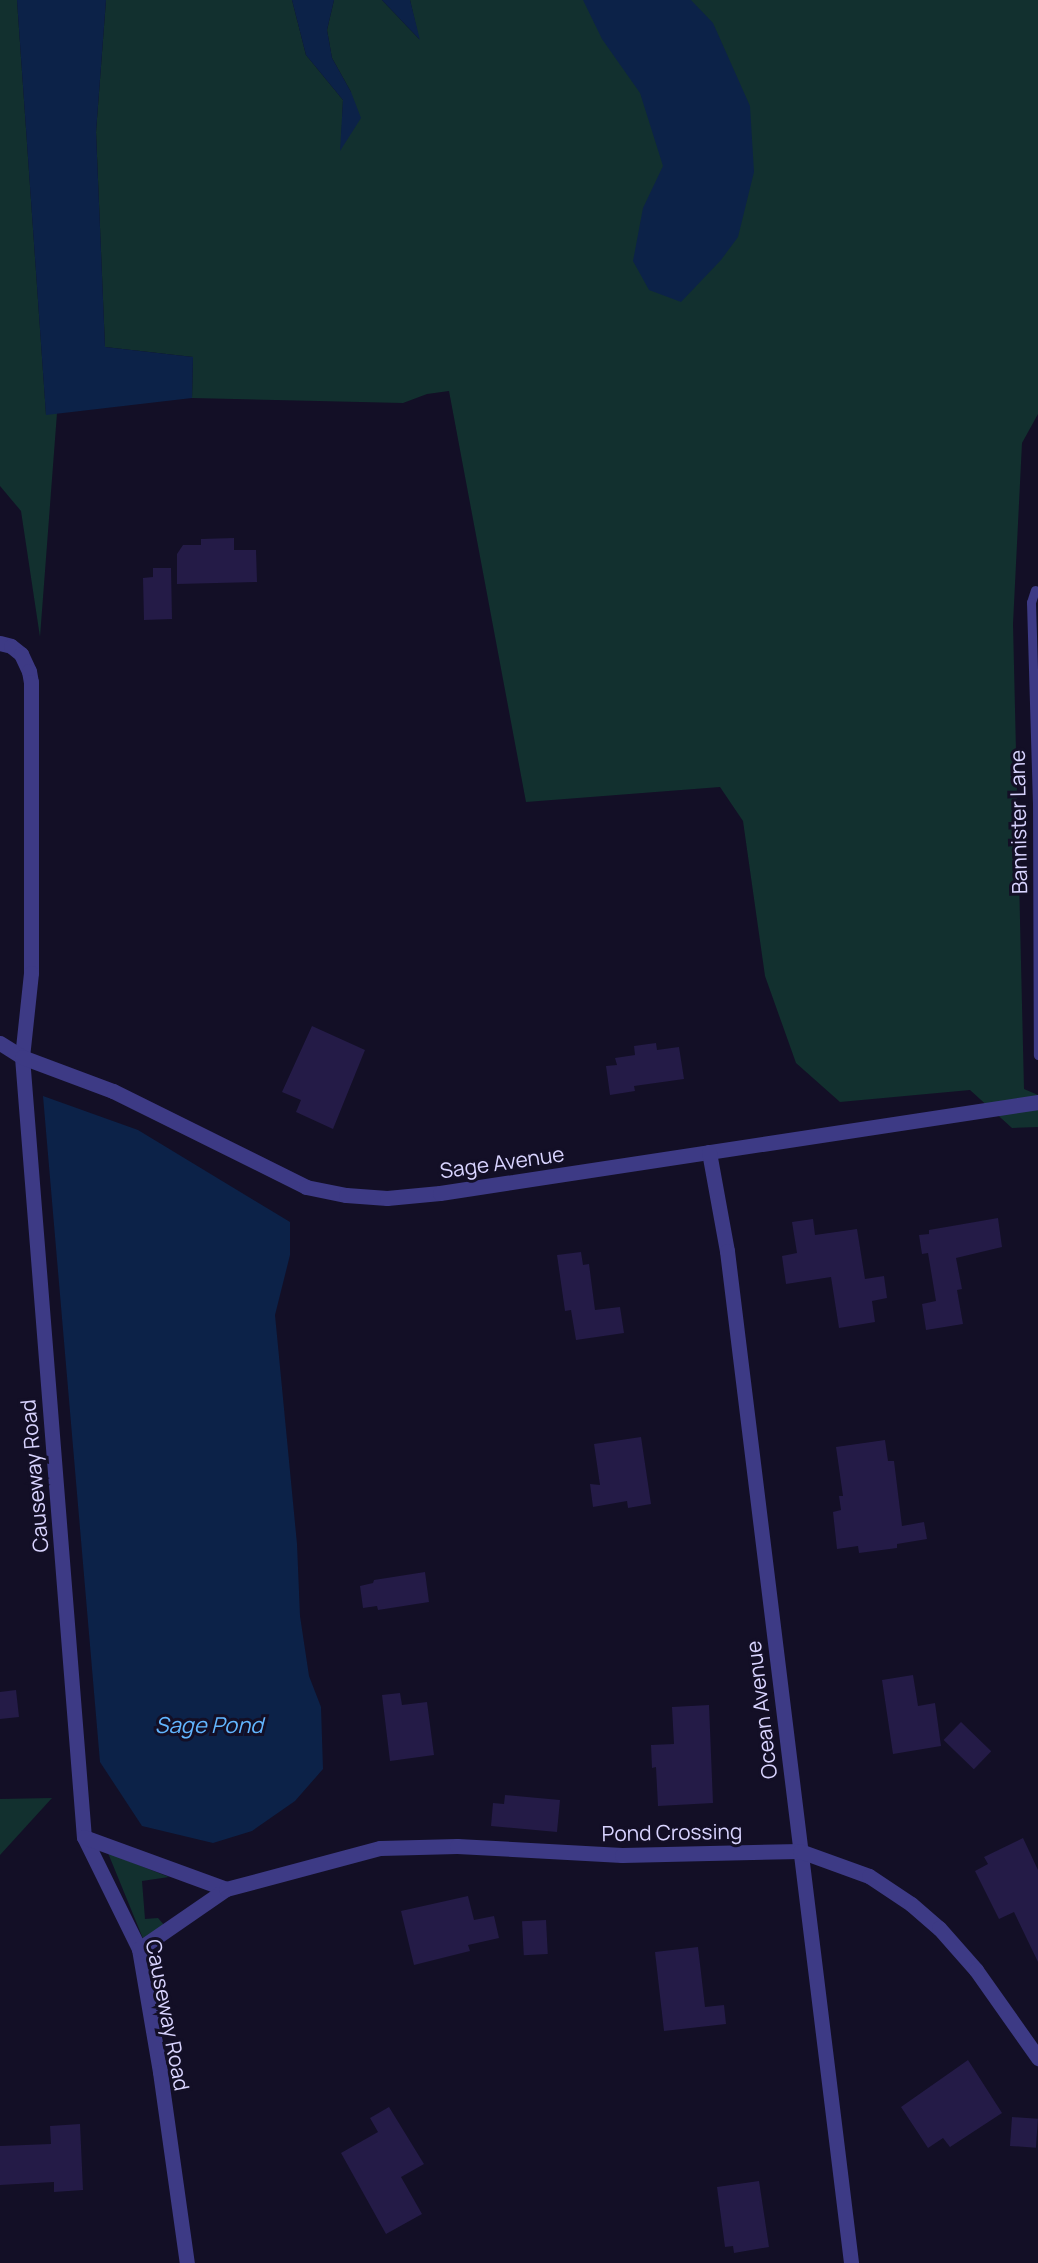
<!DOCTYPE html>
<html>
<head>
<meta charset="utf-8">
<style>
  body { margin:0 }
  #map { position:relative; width:1038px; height:2263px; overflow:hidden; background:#130f26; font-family:Manrope,sans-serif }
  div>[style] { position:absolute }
  .green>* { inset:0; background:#12302f }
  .water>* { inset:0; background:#0c2248 }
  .building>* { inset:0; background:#241b47; transform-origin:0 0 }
  .service>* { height:9px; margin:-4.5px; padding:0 4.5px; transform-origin:4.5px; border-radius:4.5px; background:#3d3a85 }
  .minor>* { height:15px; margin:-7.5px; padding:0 7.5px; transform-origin:7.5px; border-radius:7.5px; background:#3d3a85 }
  span { translate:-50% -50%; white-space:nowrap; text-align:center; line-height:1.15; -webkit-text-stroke:6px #130f26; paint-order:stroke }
  .street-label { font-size:21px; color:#d9d4ff }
  .water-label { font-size:22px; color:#62b6ff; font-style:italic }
</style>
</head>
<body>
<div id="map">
  <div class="green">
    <div style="clip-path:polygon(0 0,17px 0,46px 414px,57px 413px,40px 637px,21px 511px,0 486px)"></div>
    <div style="clip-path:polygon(106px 0,292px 0,306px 55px,343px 100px,341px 149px,351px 92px,332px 58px,327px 30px,334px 0,382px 0,419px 39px,410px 0,1038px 0,1038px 414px,1022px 443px,1013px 624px,1024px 1089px,1038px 1095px,1038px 1127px,1012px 1128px,970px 1090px,840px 1102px,796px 1063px,765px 976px,743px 821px,720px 787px,526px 802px,449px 391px,427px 394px,403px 403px,192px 398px,193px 357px,105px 347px,96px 132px)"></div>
    <div style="clip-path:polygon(52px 1798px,0 1855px,0 1799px)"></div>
    <div style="clip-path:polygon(108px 1853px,169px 1877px,142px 1881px,145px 1919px,158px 1918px,165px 1926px,144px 1941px)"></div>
  </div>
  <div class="water">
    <div style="clip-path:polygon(17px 0,106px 0,96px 132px,105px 347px,193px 357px,192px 398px,46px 415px)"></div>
    <div style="clip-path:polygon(292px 0,334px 0,327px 30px,332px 58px,351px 92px,361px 118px,340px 151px,343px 100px,306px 55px)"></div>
    <div style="clip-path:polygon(382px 0,410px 0,420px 40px)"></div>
    <div style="clip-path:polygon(583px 0,691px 0,713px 23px,750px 106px,754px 172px,738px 237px,721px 260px,681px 302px,649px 290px,633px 261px,643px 208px,663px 166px,640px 93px,602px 39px)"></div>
    <div style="clip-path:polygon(43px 1096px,138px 1130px,290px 1222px,290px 1255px,275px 1315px,297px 1544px,300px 1616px,309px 1676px,321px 1707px,323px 1769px,295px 1801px,252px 1831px,213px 1843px,142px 1826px,100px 1762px)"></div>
  </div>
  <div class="building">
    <div style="clip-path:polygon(234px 538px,234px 550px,256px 550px,257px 582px,177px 584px,177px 554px,183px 545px,201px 545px,201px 539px)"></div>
    <div style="clip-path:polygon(153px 568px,171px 568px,172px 619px,144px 620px,143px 578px,153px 577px)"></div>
    <div style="clip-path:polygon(312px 1026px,365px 1050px,333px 1129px,296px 1112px,301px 1100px,282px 1092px)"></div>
    <div style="clip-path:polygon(656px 1043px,657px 1050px,679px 1047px,684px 1079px,634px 1086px,635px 1091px,610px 1095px,606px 1066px,617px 1065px,615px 1058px,635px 1055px,634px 1046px)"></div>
    <div style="clip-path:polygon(998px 1218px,1002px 1247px,956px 1258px,962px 1289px,957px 1290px,963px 1324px,926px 1330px,922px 1304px,936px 1301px,928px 1253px,922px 1254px,919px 1235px,929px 1234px,929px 1230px)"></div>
    <div style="clip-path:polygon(813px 1219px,815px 1235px,857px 1229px,865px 1279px,884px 1276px,887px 1298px,872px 1301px,875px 1322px,839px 1328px,831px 1277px,786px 1284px,782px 1256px,797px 1253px,792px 1222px)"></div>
    <div style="clip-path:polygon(581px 1252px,583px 1265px,589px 1264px,595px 1310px,620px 1307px,624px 1333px,576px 1340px,571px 1310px,565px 1311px,557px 1255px)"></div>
    <div style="clip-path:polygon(641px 1437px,651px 1504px,628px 1508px,627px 1501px,593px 1507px,590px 1484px,600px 1485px,594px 1444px)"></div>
    <div style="clip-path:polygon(885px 1440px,888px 1461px,894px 1461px,902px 1526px,924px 1522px,927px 1539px,897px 1544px,897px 1548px,859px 1553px,858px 1546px,837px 1549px,833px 1512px,841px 1510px,839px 1496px,843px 1496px,836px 1447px)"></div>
    <div style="clip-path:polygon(425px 1572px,429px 1602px,378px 1610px,377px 1606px,363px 1608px,360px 1586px,373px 1583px,374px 1580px)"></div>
    <div style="clip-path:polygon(913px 1675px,918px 1706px,935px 1703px,941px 1746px,893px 1754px,882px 1680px)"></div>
    <div style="clip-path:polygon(16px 1690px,19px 1717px,0 1719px,0 1692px)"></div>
    <div style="clip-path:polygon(400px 1693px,402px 1705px,427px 1702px,434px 1755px,390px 1761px,382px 1695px)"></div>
    <div style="clip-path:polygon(709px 1705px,713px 1803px,658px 1806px,656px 1767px,652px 1768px,651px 1745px,674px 1744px,672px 1707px)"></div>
    <div style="left:961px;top:1722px;width:42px;height:25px;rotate:44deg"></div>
    <div style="clip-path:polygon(505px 1795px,560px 1800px,557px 1832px,491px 1826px,493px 1803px,504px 1804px)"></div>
    <div style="clip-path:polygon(1023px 1838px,1038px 1870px,1038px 1962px,1014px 1912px,999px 1919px,975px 1871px,988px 1864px,984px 1857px)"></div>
    <div style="clip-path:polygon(468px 1896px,474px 1920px,494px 1916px,499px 1938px,468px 1945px,470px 1951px,414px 1965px,401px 1911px)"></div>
    <div style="left:546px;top:1920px;width:34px;height:24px;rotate:87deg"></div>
    <div style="clip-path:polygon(698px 1947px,705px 2007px,724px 2005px,726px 2024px,664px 2031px,655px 1952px)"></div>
    <div style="clip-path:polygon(968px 2060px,1002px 2113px,950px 2147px,943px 2138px,928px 2148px,901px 2107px)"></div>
    <div style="clip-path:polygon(389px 2107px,424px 2164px,401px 2177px,422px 2214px,386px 2234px,341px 2153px,378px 2132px,370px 2118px)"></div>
    <div style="left:1012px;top:2117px;width:26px;height:29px;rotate:4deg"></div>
    <div style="clip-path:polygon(80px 2124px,83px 2190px,54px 2192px,54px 2182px,0 2185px,0 2146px,51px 2144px,50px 2126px)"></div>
    <div style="clip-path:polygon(759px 2181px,769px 2247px,734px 2253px,733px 2246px,725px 2247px,717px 2187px)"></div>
  </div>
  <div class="service">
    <div style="left:1035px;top:590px;width:13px;rotate:108deg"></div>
    <div style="left:1031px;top:602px;width:201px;rotate:88.3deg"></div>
    <div style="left:1037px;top:803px;width:252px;rotate:89.8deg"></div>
  </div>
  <div class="minor">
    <div style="left:0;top:643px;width:11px;rotate:15deg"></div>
    <div style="left:11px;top:646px;width:13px;rotate:39deg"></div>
    <div style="left:21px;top:654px;width:19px;rotate:65deg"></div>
    <div style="left:29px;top:671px;width:11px;rotate:80deg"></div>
    <div style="left:31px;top:682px;width:291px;rotate:90deg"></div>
    <div style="left:31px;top:973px;width:84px;rotate:96.1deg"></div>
    <div style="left:22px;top:1057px;width:782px;rotate:85.46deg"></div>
    <div style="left:84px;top:1837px;width:125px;rotate:63.8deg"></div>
    <div style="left:139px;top:1949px;width:125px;rotate:80.3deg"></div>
    <div style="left:160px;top:2072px;width:193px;rotate:82deg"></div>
    <div style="left:0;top:1043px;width:26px;rotate:32deg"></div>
    <div style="left:22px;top:1057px;width:97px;rotate:20.5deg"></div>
    <div style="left:113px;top:1091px;width:216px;rotate:26.4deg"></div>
    <div style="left:306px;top:1187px;width:41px;rotate:11.3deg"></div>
    <div style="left:346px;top:1195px;width:41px;rotate:4.2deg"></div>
    <div style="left:387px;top:1198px;width:53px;rotate:-5.4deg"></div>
    <div style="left:440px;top:1193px;width:605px;rotate:-8.65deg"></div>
    <div style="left:709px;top:1152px;width:101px;rotate:79.7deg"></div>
    <div style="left:727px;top:1251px;width:1020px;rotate:83.01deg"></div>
    <div style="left:84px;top:1837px;width:151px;rotate:20.1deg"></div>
    <div style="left:139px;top:1949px;width:106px;rotate:-34.6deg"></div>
    <div style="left:226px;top:1889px;width:159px;rotate:-14.9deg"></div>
    <div style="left:380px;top:1848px;width:77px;rotate:-1.5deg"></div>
    <div style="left:457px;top:1846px;width:165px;rotate:3.1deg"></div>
    <div style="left:622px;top:1855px;width:178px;rotate:-1.3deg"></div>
    <div style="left:800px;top:1851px;width:73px;rotate:19.9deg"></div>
    <div style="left:869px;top:1876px;width:50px;rotate:33.7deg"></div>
    <div style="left:911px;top:1904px;width:37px;rotate:41deg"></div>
    <div style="left:939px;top:1928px;width:56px;rotate:48.6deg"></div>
    <div style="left:976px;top:1970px;width:108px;rotate:54.8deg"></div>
  </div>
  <div class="street-label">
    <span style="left:1018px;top:822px;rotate:-91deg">Bannister Lane</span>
    <span style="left:502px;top:1162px;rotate:-8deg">Sage Avenue</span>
    <span style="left:34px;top:1476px;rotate:-95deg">Causeway Road</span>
    <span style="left:761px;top:1710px;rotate:-97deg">Ocean Avenue</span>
    <span style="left:672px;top:1832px;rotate:-1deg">Pond Crossing</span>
    <span style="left:168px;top:2015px;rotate:79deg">Causeway Road</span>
  </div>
  <div class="water-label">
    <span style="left:209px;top:1726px">Sage Pond</span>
  </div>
</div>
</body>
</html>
